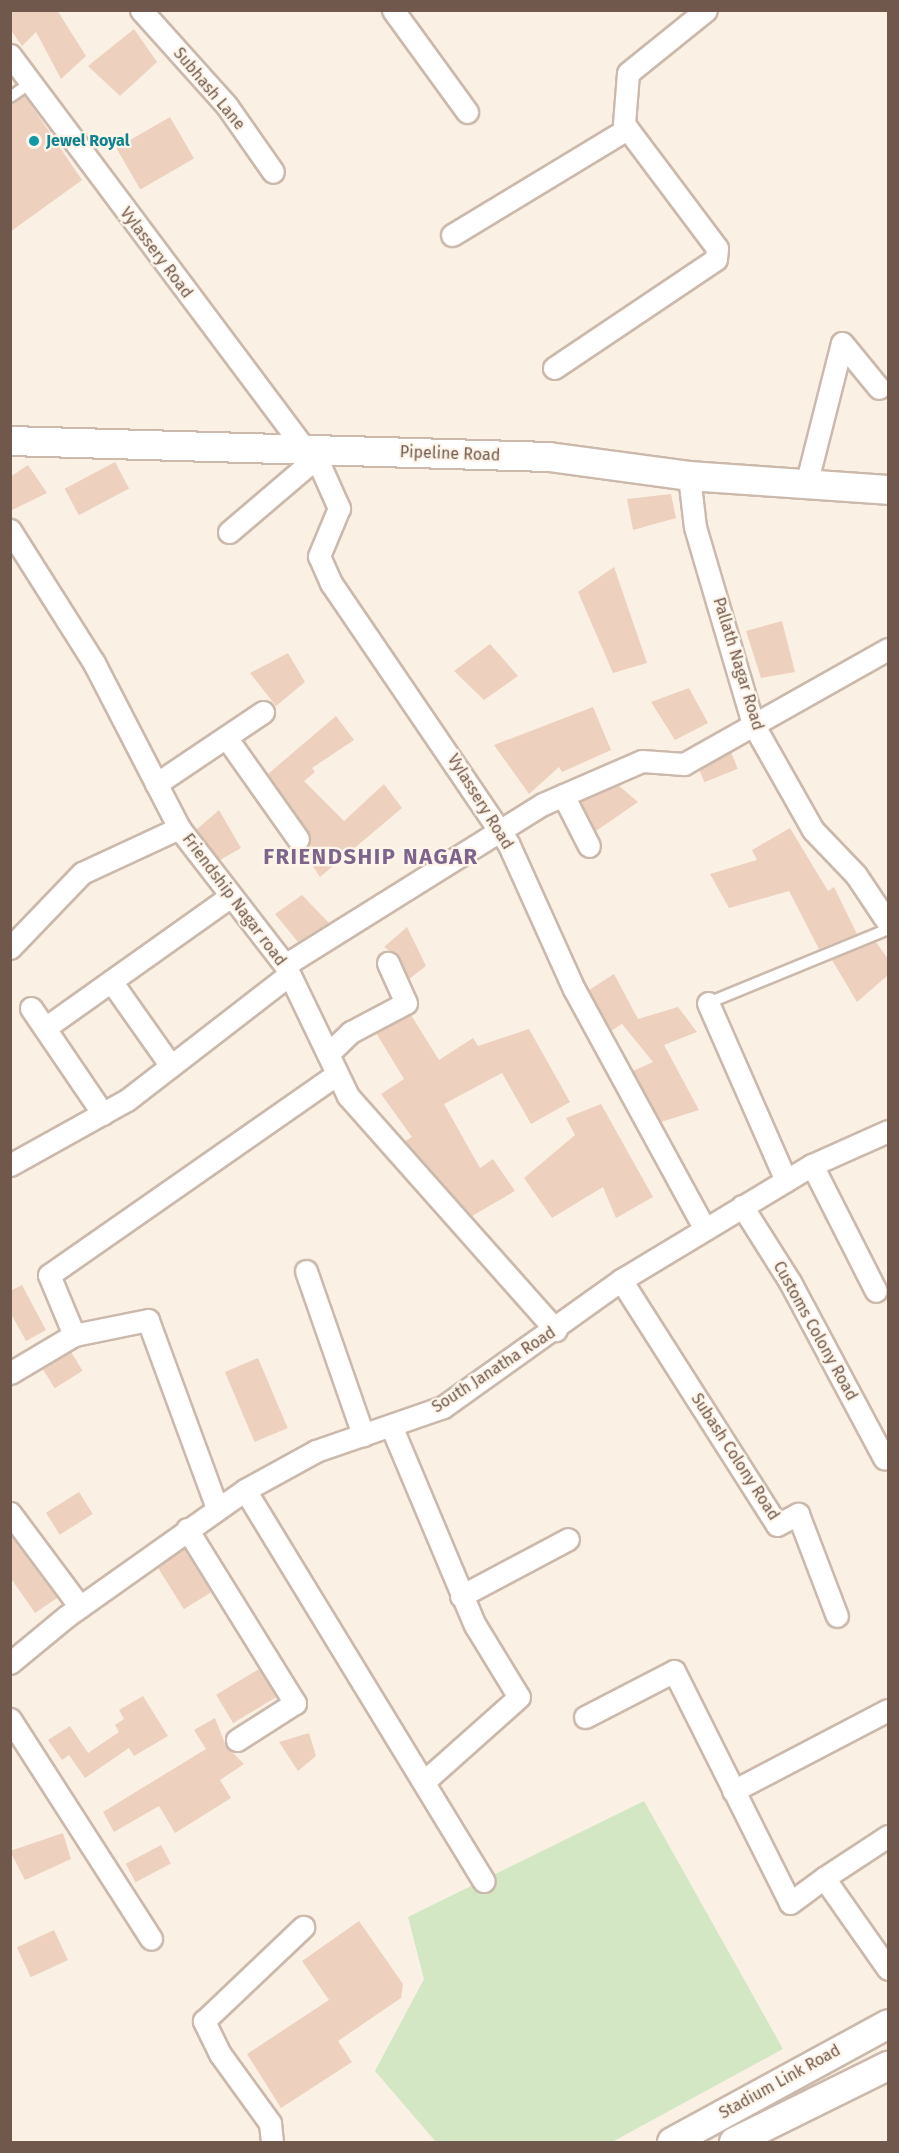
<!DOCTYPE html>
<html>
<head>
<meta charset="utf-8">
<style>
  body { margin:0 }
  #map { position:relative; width:899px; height:2153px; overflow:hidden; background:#faf1e4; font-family:"Fira Sans",sans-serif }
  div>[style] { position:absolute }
  .green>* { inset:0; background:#d3e7c4 }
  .building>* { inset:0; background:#eed0be; transform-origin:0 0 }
  .roads { filter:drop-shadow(2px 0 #cbb9ab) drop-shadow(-2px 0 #cbb9ab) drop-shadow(0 2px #cbb9ab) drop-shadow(0 -2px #cbb9ab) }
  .lane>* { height:10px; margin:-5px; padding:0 5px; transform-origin:5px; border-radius:5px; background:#fff }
  .street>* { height:21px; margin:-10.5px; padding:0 10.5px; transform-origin:10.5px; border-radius:10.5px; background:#fff }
  .secondary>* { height:28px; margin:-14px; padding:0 14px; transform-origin:14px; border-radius:14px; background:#fff }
  .dots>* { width:16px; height:16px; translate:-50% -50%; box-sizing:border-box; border:3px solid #fdf5ea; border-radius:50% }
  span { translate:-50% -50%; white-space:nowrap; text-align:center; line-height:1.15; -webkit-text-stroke:4.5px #fdf5ea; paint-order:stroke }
  .street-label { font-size:16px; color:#71584c }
  .culture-label { font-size:16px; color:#0d838f; font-weight:700 }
  .left { translate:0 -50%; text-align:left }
  .district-label { font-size:22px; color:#7e648d; font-weight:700; letter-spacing:1.5px }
  .frame { position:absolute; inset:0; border:12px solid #71584c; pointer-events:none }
</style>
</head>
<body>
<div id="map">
  <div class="green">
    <div style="clip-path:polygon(644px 1801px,783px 2049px,612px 2142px,436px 2142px,375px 2071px,424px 1979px,408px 1917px)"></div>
  </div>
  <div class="building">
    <div style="clip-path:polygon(10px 10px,57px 10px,86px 56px,61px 79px,36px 32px,22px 46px,10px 29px)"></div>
    <div style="clip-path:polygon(134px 29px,157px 62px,120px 96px,88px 66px)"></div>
    <div style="clip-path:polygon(25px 96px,82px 180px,10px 232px,10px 104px)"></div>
    <div style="left:170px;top:117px;width:48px;height:62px;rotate:60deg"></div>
    <div style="left:115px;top:462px;width:30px;height:57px;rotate:62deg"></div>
    <div style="clip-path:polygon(28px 465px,47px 493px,10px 511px,10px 477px)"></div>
    <div style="clip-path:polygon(671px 494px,676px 518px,633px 530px,627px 499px)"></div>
    <div style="clip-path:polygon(614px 567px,647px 663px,613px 673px,578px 592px)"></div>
    <div style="clip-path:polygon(782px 621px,795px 672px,761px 678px,746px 631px)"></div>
    <div style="clip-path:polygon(490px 644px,518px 676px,484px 700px,454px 671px)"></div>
    <div style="clip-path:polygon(288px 653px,305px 682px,276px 706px,250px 673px)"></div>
    <div style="clip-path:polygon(689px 688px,708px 723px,675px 740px,651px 702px)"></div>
    <div style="clip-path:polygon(593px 707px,611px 750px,562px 772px,559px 767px,529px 794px,494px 745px)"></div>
    <div style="clip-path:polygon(336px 716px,354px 740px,312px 768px,315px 772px,304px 781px,344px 821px,384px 784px,402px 808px,320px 877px,307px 857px,309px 832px,268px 774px)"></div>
    <div style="left:731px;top:752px;width:18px;height:36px;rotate:68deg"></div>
    <div style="clip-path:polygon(618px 785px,638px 802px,596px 831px,581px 802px)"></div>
    <div style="clip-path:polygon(219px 810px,241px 848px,220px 860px,196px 830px)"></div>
    <div style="clip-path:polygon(790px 828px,828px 891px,834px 887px,857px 934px,819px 949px,789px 891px,729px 908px,710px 874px,757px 860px,752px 850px)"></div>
    <div style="clip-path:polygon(302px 895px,329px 923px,298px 942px,275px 914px)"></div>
    <div style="clip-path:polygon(407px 927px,426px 966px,409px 979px,399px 957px,384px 947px)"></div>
    <div style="clip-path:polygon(876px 942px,888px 959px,888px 975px,857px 1002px,832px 960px)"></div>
    <div style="clip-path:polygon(614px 974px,638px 1019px,678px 1007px,697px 1032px,664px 1045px,699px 1110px,661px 1122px,633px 1071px,653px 1062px,622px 1024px,611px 1031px,589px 990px)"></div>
    <div style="clip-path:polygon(411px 1015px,439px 1060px,473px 1038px,478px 1046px,529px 1029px,570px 1102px,531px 1124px,502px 1073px,444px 1104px,480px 1168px,493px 1159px,515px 1191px,472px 1216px,405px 1141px,412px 1137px,381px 1094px,404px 1079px,376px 1033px)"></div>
    <div style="clip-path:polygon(601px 1104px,653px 1197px,616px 1218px,603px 1187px,552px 1218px,524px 1178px,575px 1135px,566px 1118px)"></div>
    <div style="clip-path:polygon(22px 1285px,46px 1330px,26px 1341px,10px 1312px,10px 1291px)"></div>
    <div style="left:71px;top:1352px;width:22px;height:33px;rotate:58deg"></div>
    <div style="left:258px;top:1358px;width:76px;height:36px;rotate:67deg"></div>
    <div style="left:79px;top:1492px;width:26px;height:39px;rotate:58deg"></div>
    <div style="clip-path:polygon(10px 1535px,57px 1598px,35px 1613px,10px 1577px)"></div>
    <div style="left:184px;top:1549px;width:51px;height:32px;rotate:58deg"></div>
    <div style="left:259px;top:1669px;width:33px;height:50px;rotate:59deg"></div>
    <div style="clip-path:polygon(143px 1696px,168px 1736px,134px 1756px,129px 1748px,85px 1778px,69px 1755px,62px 1760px,48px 1740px,70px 1726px,88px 1753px,119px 1732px,115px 1725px,124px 1719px,119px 1710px)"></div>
    <div style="clip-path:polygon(215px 1718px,226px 1746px,244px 1764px,220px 1780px,231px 1798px,175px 1833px,159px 1806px,114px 1832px,103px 1812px,206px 1749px,194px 1730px)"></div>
    <div style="clip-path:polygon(309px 1733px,316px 1756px,298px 1771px,279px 1742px)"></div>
    <div style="clip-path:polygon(63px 1833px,71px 1859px,25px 1880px,10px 1851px)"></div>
    <div style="left:161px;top:1845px;width:21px;height:40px;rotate:62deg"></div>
    <div style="clip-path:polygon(359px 1921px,403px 1984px,401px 1998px,338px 2041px,352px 2062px,281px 2108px,247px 2054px,329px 2000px,302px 1961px)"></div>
    <div style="left:54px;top:1930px;width:33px;height:41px;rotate:65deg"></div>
  </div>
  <div class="roads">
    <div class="lane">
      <div style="left:10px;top:97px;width:25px;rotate:-34deg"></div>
      <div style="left:708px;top:1003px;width:195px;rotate:-22.3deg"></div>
    </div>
    <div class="street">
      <div style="left:141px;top:10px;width:129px;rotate:48.1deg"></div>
      <div style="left:227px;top:106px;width:80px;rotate:55.1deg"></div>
      <div style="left:393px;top:10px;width:126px;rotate:54deg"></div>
      <div style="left:10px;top:55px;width:494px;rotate:53.2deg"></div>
      <div style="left:452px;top:235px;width:205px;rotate:-31.2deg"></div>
      <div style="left:554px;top:368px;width:195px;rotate:-33.9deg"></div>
      <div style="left:716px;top:259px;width:11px;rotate:-85deg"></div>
      <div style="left:717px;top:248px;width:155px;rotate:-126.9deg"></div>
      <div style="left:624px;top:124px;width:51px;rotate:-85.5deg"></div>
      <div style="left:628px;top:73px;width:100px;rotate:-38.9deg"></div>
      <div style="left:313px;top:450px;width:64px;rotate:65.9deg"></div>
      <div style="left:339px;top:508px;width:52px;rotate:112.6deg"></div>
      <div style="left:319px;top:556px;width:30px;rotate:66deg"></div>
      <div style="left:331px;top:583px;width:315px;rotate:55.8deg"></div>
      <div style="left:508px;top:843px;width:160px;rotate:65.7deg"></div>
      <div style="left:574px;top:989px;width:273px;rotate:61.4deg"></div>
      <div style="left:689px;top:476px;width:51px;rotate:83.3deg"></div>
      <div style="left:695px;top:527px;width:205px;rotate:73.6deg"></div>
      <div style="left:753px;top:724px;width:122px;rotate:60.5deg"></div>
      <div style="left:813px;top:830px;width:62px;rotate:46.3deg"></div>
      <div style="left:856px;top:875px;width:58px;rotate:56.3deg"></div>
      <div style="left:807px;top:481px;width:142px;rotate:-75.8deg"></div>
      <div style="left:842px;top:343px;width:58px;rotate:50.6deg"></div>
      <div style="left:10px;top:530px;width:157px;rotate:57.7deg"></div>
      <div style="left:94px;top:663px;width:186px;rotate:62.7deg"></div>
      <div style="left:179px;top:828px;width:173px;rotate:52.3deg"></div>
      <div style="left:285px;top:965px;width:145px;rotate:64.3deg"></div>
      <div style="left:348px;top:1096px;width:313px;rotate:48.4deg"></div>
      <div style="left:229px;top:532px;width:114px;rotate:-40.4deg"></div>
      <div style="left:228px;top:740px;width:121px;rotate:54.7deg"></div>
      <div style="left:156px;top:784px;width:129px;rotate:-33.9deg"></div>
      <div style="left:563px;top:795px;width:57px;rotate:63deg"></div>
      <div style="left:10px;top:948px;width:104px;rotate:-46.2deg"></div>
      <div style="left:82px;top:873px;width:107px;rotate:-24.9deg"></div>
      <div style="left:285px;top:965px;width:304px;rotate:-32deg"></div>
      <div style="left:543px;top:804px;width:108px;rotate:-23.5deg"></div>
      <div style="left:642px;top:761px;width:42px;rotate:4.1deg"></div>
      <div style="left:684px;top:764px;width:234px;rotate:-29.4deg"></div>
      <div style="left:111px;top:981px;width:104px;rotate:54.8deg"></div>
      <div style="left:708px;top:1003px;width:194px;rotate:66.3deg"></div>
      <div style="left:31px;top:1008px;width:128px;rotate:55.8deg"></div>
      <div style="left:45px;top:1028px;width:226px;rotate:-35.4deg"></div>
      <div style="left:328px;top:1054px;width:32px;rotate:-44deg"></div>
      <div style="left:351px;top:1032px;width:62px;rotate:-27.8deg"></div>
      <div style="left:406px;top:1003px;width:44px;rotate:-114.2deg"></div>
      <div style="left:10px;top:1165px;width:134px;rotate:-29.1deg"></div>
      <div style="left:127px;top:1100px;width:205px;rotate:-37.7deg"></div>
      <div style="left:812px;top:1165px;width:141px;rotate:63.1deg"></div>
      <div style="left:742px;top:1206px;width:90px;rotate:57.7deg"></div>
      <div style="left:790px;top:1282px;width:200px;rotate:61.9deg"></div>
      <div style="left:306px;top:1271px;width:174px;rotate:70.8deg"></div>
      <div style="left:621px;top:1280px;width:290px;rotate:57.5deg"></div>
      <div style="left:777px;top:1525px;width:24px;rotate:-28deg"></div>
      <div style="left:798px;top:1514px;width:109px;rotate:69.1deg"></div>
      <div style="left:10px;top:1373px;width:74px;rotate:-30.7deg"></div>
      <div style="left:392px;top:1428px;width:214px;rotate:67.2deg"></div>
      <div style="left:475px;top:1625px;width:84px;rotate:58.6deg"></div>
      <div style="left:519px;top:1697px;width:125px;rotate:138.3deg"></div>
      <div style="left:245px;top:1490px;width:458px;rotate:58.6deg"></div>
      <div style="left:217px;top:1508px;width:200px;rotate:-110.2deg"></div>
      <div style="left:148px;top:1320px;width:76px;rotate:168.5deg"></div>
      <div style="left:74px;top:1335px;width:65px;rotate:-112.6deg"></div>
      <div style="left:49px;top:1275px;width:351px;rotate:-34.9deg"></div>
      <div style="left:10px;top:1513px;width:117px;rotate:53.3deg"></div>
      <div style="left:187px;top:1529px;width:205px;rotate:58.2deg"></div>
      <div style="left:295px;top:1703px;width:69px;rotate:147.5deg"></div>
      <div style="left:461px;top:1596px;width:121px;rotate:-28deg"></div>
      <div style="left:10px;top:1663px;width:74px;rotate:-39.5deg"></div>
      <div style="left:67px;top:1616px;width:218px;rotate:-35.3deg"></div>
      <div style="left:245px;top:1490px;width:81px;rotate:-28.8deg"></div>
      <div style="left:316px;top:1451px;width:134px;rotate:-19.1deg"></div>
      <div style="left:443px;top:1407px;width:219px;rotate:-35.5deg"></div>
      <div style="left:621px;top:1280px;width:223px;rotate:-31.1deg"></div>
      <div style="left:812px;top:1165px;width:83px;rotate:-24.1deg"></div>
      <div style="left:585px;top:1717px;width:100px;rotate:-27.3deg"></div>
      <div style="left:674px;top:1671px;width:259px;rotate:63.4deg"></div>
      <div style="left:790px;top:1903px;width:42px;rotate:-36.3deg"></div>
      <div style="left:824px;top:1878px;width:111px;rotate:54.9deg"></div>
      <div style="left:10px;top:1719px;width:261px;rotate:57.3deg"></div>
      <div style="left:733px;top:1791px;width:175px;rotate:-27.6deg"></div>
      <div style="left:824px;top:1878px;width:77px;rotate:-33.3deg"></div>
      <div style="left:272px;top:2142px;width:19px;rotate:-96deg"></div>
      <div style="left:270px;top:2123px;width:85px;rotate:-125.9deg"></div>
      <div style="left:220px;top:2054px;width:37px;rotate:-116deg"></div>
      <div style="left:204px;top:2021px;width:137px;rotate:-43.5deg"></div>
    </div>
    <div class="secondary">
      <div style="left:10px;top:441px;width:539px;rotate:1.7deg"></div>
      <div style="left:549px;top:457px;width:141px;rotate:7.7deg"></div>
      <div style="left:689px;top:476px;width:199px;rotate:4deg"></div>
      <div style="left:672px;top:2142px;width:246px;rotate:-28.6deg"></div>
      <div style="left:734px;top:2142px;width:172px;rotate:-26.3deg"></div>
    </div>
  </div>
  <div class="dots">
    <div style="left:34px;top:141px;background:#0f9aa8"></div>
  </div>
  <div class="street-label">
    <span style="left:209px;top:89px;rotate:50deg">Subhash Lane</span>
    <span style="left:156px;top:253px;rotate:53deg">Vylassery Road</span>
    <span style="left:450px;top:454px;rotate:2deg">Pipeline Road</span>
    <span style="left:738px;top:664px;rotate:73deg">Pallath Nagar Road</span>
    <span style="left:480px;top:802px;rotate:58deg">Vylassery Road</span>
    <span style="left:234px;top:900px;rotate:53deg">Friendship Nagar road</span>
    <span style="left:815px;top:1331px;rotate:61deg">Customs Colony Road</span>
    <span style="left:494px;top:1370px;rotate:-33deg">South Janatha Road</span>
    <span style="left:735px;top:1457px;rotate:57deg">Subash Colony Road</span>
    <span style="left:780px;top:2082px;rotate:-29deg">Stadium Link Road</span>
  </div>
  <div class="culture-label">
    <span class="left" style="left:46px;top:141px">Jewel Royal</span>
  </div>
  <div class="district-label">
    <span style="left:371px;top:857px">FRIENDSHIP NAGAR</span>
  </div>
  <div class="frame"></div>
</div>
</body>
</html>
